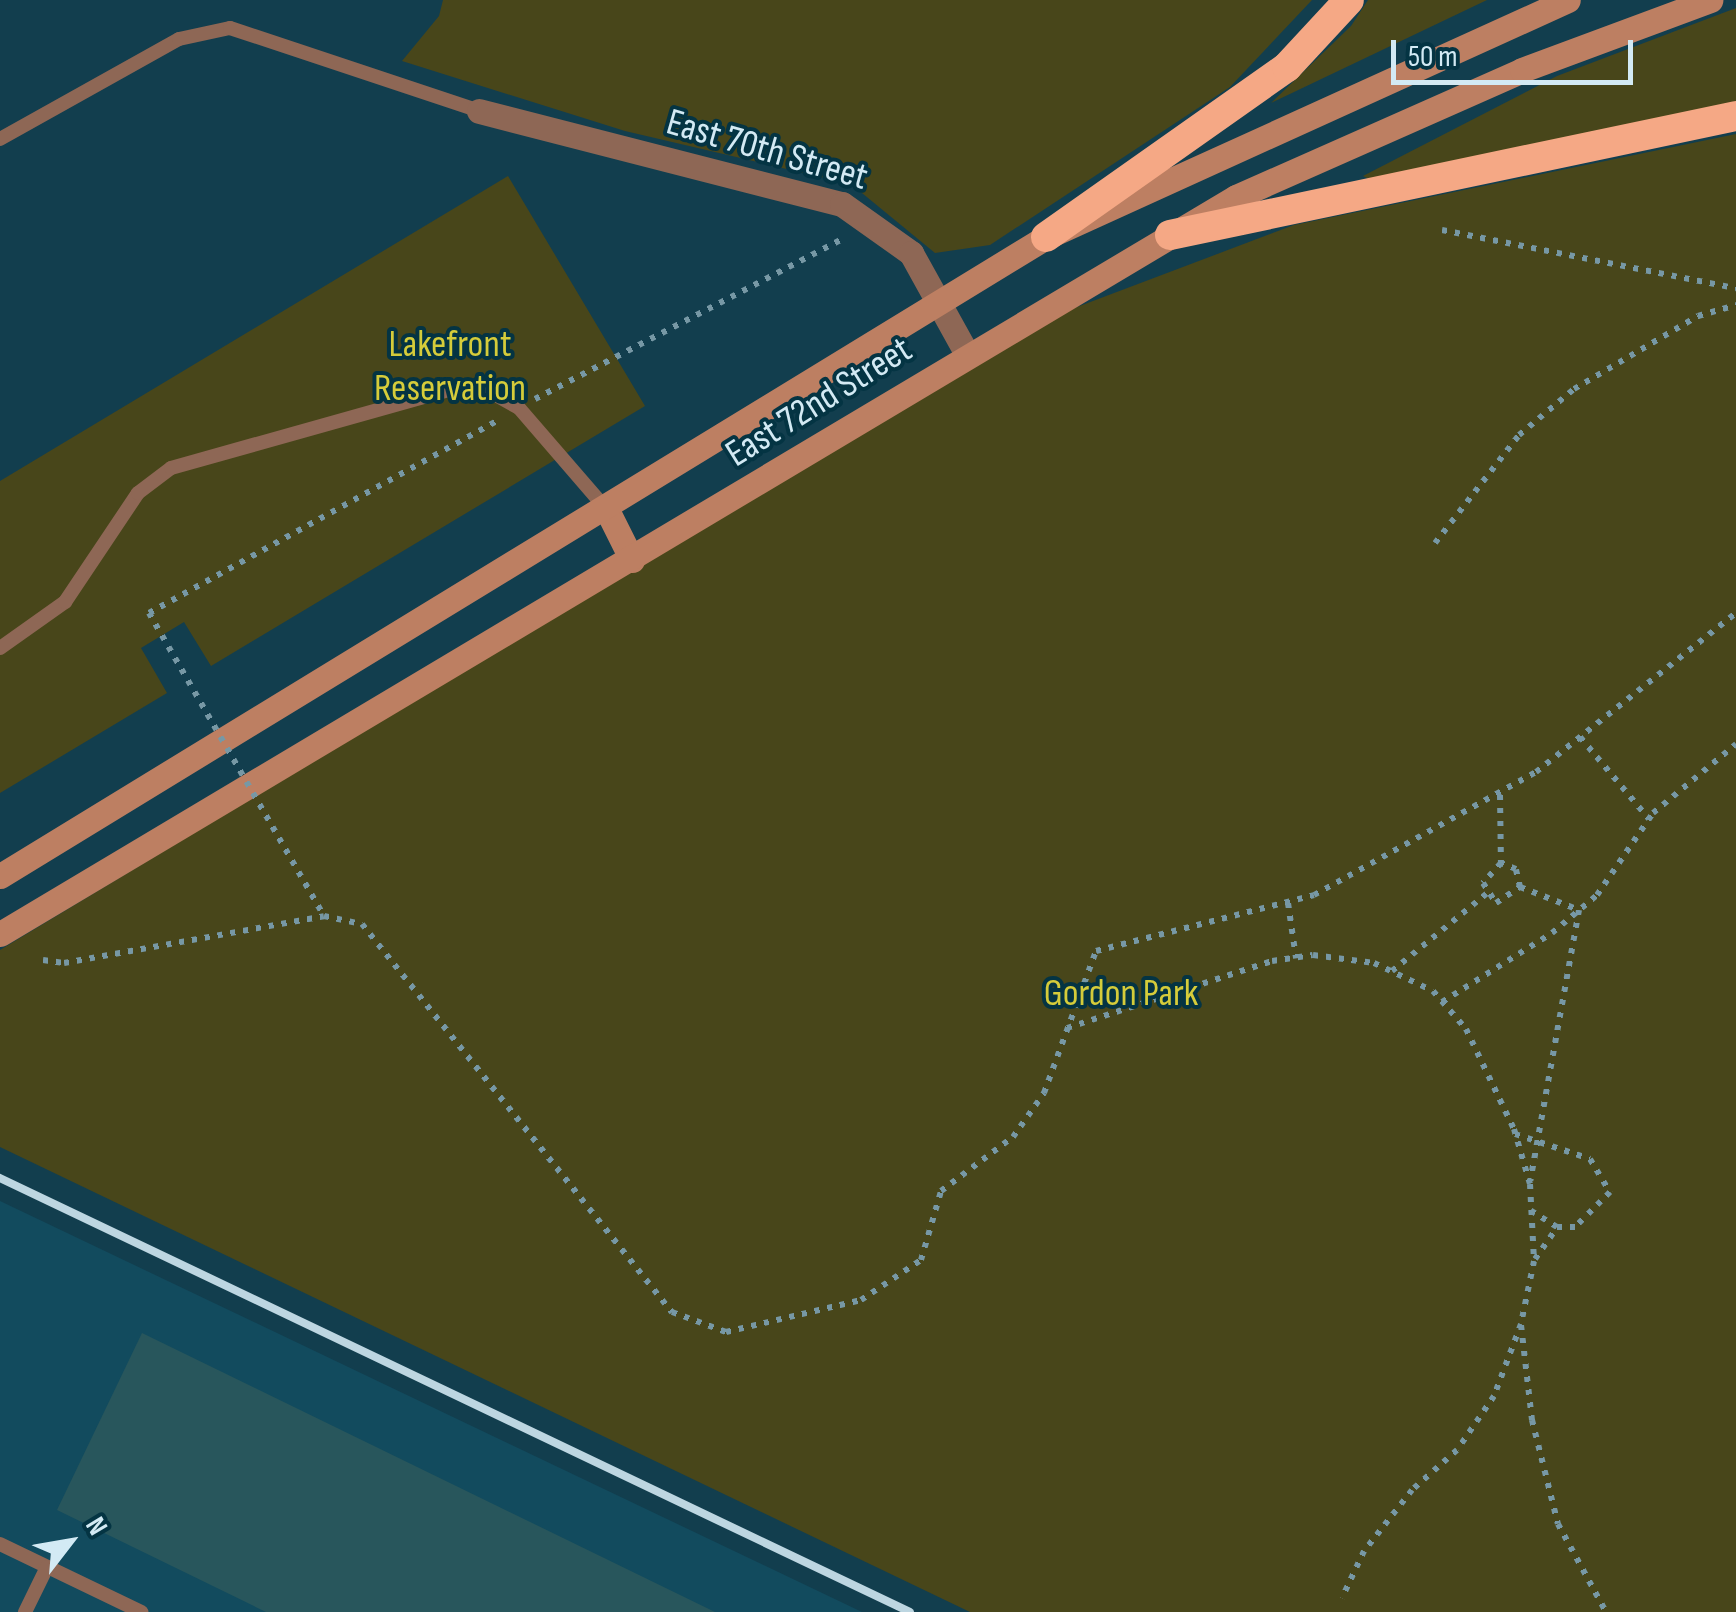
<!DOCTYPE html>
<html>
<head>
<meta charset="utf-8">
<style>
  body { margin:0 }
  #map { position:relative; width:1736px; height:1612px; overflow:hidden; background:#123e4e; font-family:"Sofia Sans Condensed",sans-serif }
  div>[style] { position:absolute }
  .built>* { inset:0; background:#124b5e }
  .green>* { inset:0; background:#48461a }
  .building>* { inset:0; background:#28565c }
  .path>* { height:6px; margin-top:-3px; transform-origin:0; background:repeating-linear-gradient(90deg,#7798a5 0 5px,transparent 0 13px) }
  .lane>* { height:14px; margin:-7px; padding:0 7px; transform-origin:7px; border-radius:7px; background:#8e6755 }
  .street>* { height:25px; margin:-12.5px; padding:0 12.5px; transform-origin:12.5px; border-radius:12.5px; background:#8e6755 }
  .secondary>* { height:25px; margin:-12.5px; padding:0 12.5px; transform-origin:12.5px; border-radius:12.5px; background:#bd7f62 }
  .highway>* { height:30px; margin:-15px; padding:0 15px; transform-origin:15px; border-radius:15px; background:#f5a885 }
  .rail>* { height:8px; margin:-4px; padding:0 4px; transform-origin:4px; border-radius:4px; background:#bdd6e1 }
  .path-bridge>* { height:6px; margin-top:-3px; transform-origin:0; background:repeating-linear-gradient(90deg,#7798a5 0 5px,transparent 0 13px) }
  span { translate:-50% -50%; white-space:nowrap; text-align:center; line-height:1.15; -webkit-text-stroke:8px #043443; paint-order:stroke }
  .street-label { font-size:38px; color:#d3eaf4 }
  .park-label { font-size:38px; color:#d5cc3a }
  .north { position:absolute; left:20px; top:1492px; width:100px; height:100px; -webkit-text-stroke:8px #043443; paint-order:stroke; rotate:59deg; font-size:28px; font-weight:700; line-height:40px; text-align:center; color:#d3eaf4 }
  .north::after { content:''; display:block; margin:auto; width:35px; height:45px; background:#d3eaf4; clip-path:polygon(50% 0,100% 100%,50% 72%,0 100%) }
  .scale { position:absolute; left:1391px; top:40px; width:242px; height:45px; box-sizing:border-box; border:5px solid #d3eaf4; border-top:0; padding-left:12px; font-size:30px; line-height:35px; white-space:nowrap; color:#d3eaf4; -webkit-text-stroke:8px #043443; paint-order:stroke }
</style>
</head>
<body>
<div id="map">
  <div class="built">
    <div style="clip-path:polygon(0 1201px,862px 1612px,0 1612px)"></div>
  </div>
  <div class="green">
    <div style="clip-path:polygon(443px 0,1312px 0,1230px 87px,990px 245px,935px 253px,851px 184px,625px 131px,402px 61px,439px 16px)"></div>
    <div style="clip-path:polygon(1368px 0,1487px 0,1271px 103px,1351px 26px)"></div>
    <div style="clip-path:polygon(1736px 8px,1736px 102px,1381px 185px,1363px 176px,1557px 76px)"></div>
    <div style="clip-path:polygon(1736px 134px,1736px 1612px,970px 1612px,0 1147px,0 950px,1048px 318px,1294px 225px)"></div>
    <div style="clip-path:polygon(508px 176px,645px 406px,211px 666px,184px 622px,141px 648px,167px 693px,0 793px,0 481px)"></div>
  </div>
  <div class="building">
    <div style="clip-path:polygon(142px 1333px,715px 1612px,266px 1612px,57px 1510px)"></div>
  </div>
  <div class="path">
    <div style="left:1442px;top:230px;width:300px;rotate:11.2deg"></div>
    <div style="left:535px;top:399px;width:347px;rotate:-27.5deg"></div>
    <div style="left:1435px;top:543px;width:137px;rotate:-52.1deg"></div>
    <div style="left:1519px;top:435px;width:72px;rotate:-39.9deg"></div>
    <div style="left:1574px;top:389px;width:144px;rotate:-30.5deg"></div>
    <div style="left:1698px;top:316px;width:40px;rotate:-16deg"></div>
    <div style="left:149px;top:613px;width:399px;rotate:-28.9deg"></div>
    <div style="left:1580px;top:737px;width:107px;rotate:49.9deg"></div>
    <div style="left:1500px;top:795px;width:68px;rotate:89.2deg"></div>
    <div style="left:1501px;top:863px;width:27px;rotate:132deg"></div>
    <div style="left:1483px;top:883px;width:24px;rotate:57deg"></div>
    <div style="left:1496px;top:903px;width:29px;rotate:-34deg"></div>
    <div style="left:1520px;top:887px;width:18px;rotate:-103deg"></div>
    <div style="left:1516px;top:869px;width:16px;rotate:-158deg"></div>
    <div style="left:1520px;top:887px;width:63px;rotate:21.3deg"></div>
    <div style="left:1579px;top:910px;width:275px;rotate:100.2deg"></div>
    <div style="left:1288px;top:903px;width:56px;rotate:81.7deg"></div>
    <div style="left:43px;top:960px;width:21px;rotate:8deg"></div>
    <div style="left:64px;top:963px;width:264px;rotate:-10.2deg"></div>
    <div style="left:324px;top:916px;width:39px;rotate:12deg"></div>
    <div style="left:362px;top:924px;width:497px;rotate:51.4deg"></div>
    <div style="left:672px;top:1312px;width:58px;rotate:20.3deg"></div>
    <div style="left:726px;top:1332px;width:139px;rotate:-13.3deg"></div>
    <div style="left:861px;top:1300px;width:72px;rotate:-33.7deg"></div>
    <div style="left:921px;top:1260px;width:72px;rotate:-73.8deg"></div>
    <div style="left:941px;top:1191px;width:90px;rotate:-36.9deg"></div>
    <div style="left:1013px;top:1137px;width:54px;rotate:-54.8deg"></div>
    <div style="left:1044px;top:1093px;width:151px;rotate:-69.9deg"></div>
    <div style="left:1096px;top:951px;width:225px;rotate:-14.4deg"></div>
    <div style="left:1314px;top:895px;width:254px;rotate:-29deg"></div>
    <div style="left:1536px;top:772px;width:256px;rotate:-38.5deg"></div>
    <div style="left:1392px;top:971px;width:122px;rotate:-39.3deg"></div>
    <div style="left:1442px;top:1002px;width:130px;rotate:-32.1deg"></div>
    <div style="left:1552px;top:933px;width:59px;rotate:-40.2deg"></div>
    <div style="left:1597px;top:895px;width:99px;rotate:-55.7deg"></div>
    <div style="left:1653px;top:813px;width:108px;rotate:-39.7deg"></div>
    <div style="left:1067px;top:1028px;width:216px;rotate:-18.1deg"></div>
    <div style="left:1272px;top:961px;width:41px;rotate:-8.3deg"></div>
    <div style="left:1313px;top:955px;width:62px;rotate:7.5deg"></div>
    <div style="left:1374px;top:963px;width:65px;rotate:25.4deg"></div>
    <div style="left:1433px;top:991px;width:50px;rotate:49deg"></div>
    <div style="left:1466px;top:1029px;width:111px;rotate:64.4deg"></div>
    <div style="left:1514px;top:1129px;width:57px;rotate:73.8deg"></div>
    <div style="left:1530px;top:1184px;width:77px;rotate:87deg"></div>
    <div style="left:1534px;top:1261px;width:64px;rotate:101.7deg"></div>
    <div style="left:1521px;top:1324px;width:77px;rotate:110.6deg"></div>
    <div style="left:1494px;top:1396px;width:65px;rotate:124.4deg"></div>
    <div style="left:1457px;top:1450px;width:60px;rotate:138.4deg"></div>
    <div style="left:1412px;top:1490px;width:78px;rotate:128.2deg"></div>
    <div style="left:1364px;top:1551px;width:52px;rotate:115.1deg"></div>
    <div style="left:1515px;top:1134px;width:79px;rotate:18.4deg"></div>
    <div style="left:1590px;top:1159px;width:39px;rotate:59deg"></div>
    <div style="left:1610px;top:1192px;width:49px;rotate:135deg"></div>
    <div style="left:1575px;top:1227px;width:18px;rotate:180deg"></div>
    <div style="left:1557px;top:1227px;width:31px;rotate:-148deg"></div>
    <div style="left:1535px;top:1259px;width:39px;rotate:-55deg"></div>
    <div style="left:1521px;top:1325px;width:96px;rotate:83.4deg"></div>
    <div style="left:1532px;top:1420px;width:107px;rotate:76deg"></div>
    <div style="left:1558px;top:1524px;width:100px;rotate:61.4deg"></div>
  </div>
  <div class="lane">
    <div style="left:0;top:139px;width:205px;rotate:-29.2deg"></div>
    <div style="left:179px;top:39px;width:52px;rotate:-12.2deg"></div>
    <div style="left:230px;top:28px;width:262px;rotate:18.4deg"></div>
    <div style="left:0;top:648px;width:80px;rotate:-35.3deg"></div>
    <div style="left:65px;top:602px;width:131px;rotate:-56.2deg"></div>
    <div style="left:138px;top:493px;width:41px;rotate:-37.1deg"></div>
    <div style="left:171px;top:468px;width:295px;rotate:-15.7deg"></div>
    <div style="left:455px;top:388px;width:28px"></div>
    <div style="left:483px;top:388px;width:41px;rotate:29.1deg"></div>
    <div style="left:519px;top:408px;width:135px;rotate:49.2deg"></div>
    <div style="left:0;top:1544px;width:157px;rotate:25.7deg"></div>
    <div style="left:25px;top:1612px;width:50px;rotate:-63.9deg"></div>
  </div>
  <div class="street">
    <div style="left:479px;top:111px;width:375px;rotate:14.4deg"></div>
    <div style="left:842px;top:204px;width:85px;rotate:35.4deg"></div>
    <div style="left:911px;top:253px;width:115px;rotate:61deg"></div>
  </div>
  <div class="secondary">
    <div style="left:607px;top:510px;width:56px;rotate:63.4deg"></div>
    <div style="left:0;top:876px;width:1226px;rotate:-31.42deg"></div>
    <div style="left:1046px;top:237px;width:573px;rotate:-24.42deg"></div>
    <div style="left:0;top:934px;width:1439px;rotate:-30.81deg"></div>
    <div style="left:1236px;top:197px;width:313px;rotate:-23.9deg"></div>
    <div style="left:1522px;top:70px;width:201px;rotate:-20.4deg"></div>
  </div>
  <div class="highway">
    <div style="left:1170px;top:235px;width:578px;rotate:-11.87deg"></div>
    <div style="left:1046px;top:237px;width:295px;rotate:-35.2deg"></div>
    <div style="left:1287px;top:67px;width:91px;rotate:-47.2deg"></div>
  </div>
  <div class="rail">
    <div style="left:0;top:1178px;width:1008px;rotate:25.5deg"></div>
  </div>
  <div class="path-bridge">
    <div style="left:149px;top:613px;width:350px;rotate:60deg"></div>
  </div>
  <div class="street-label">
    <span style="left:767px;top:150px;rotate:16deg">East 70th Street</span>
    <span style="left:819px;top:402px;rotate:-32deg">East 72nd Street</span>
  </div>
  <div class="park-label">
    <span style="left:450px;top:367px">Lakefront<br>Reservation</span>
    <span style="left:1121px;top:994px">Gordon Park</span>
  </div>
  <div class="north">N</div>
  <div class="scale">50 m</div>
</div>
</body>
</html>
